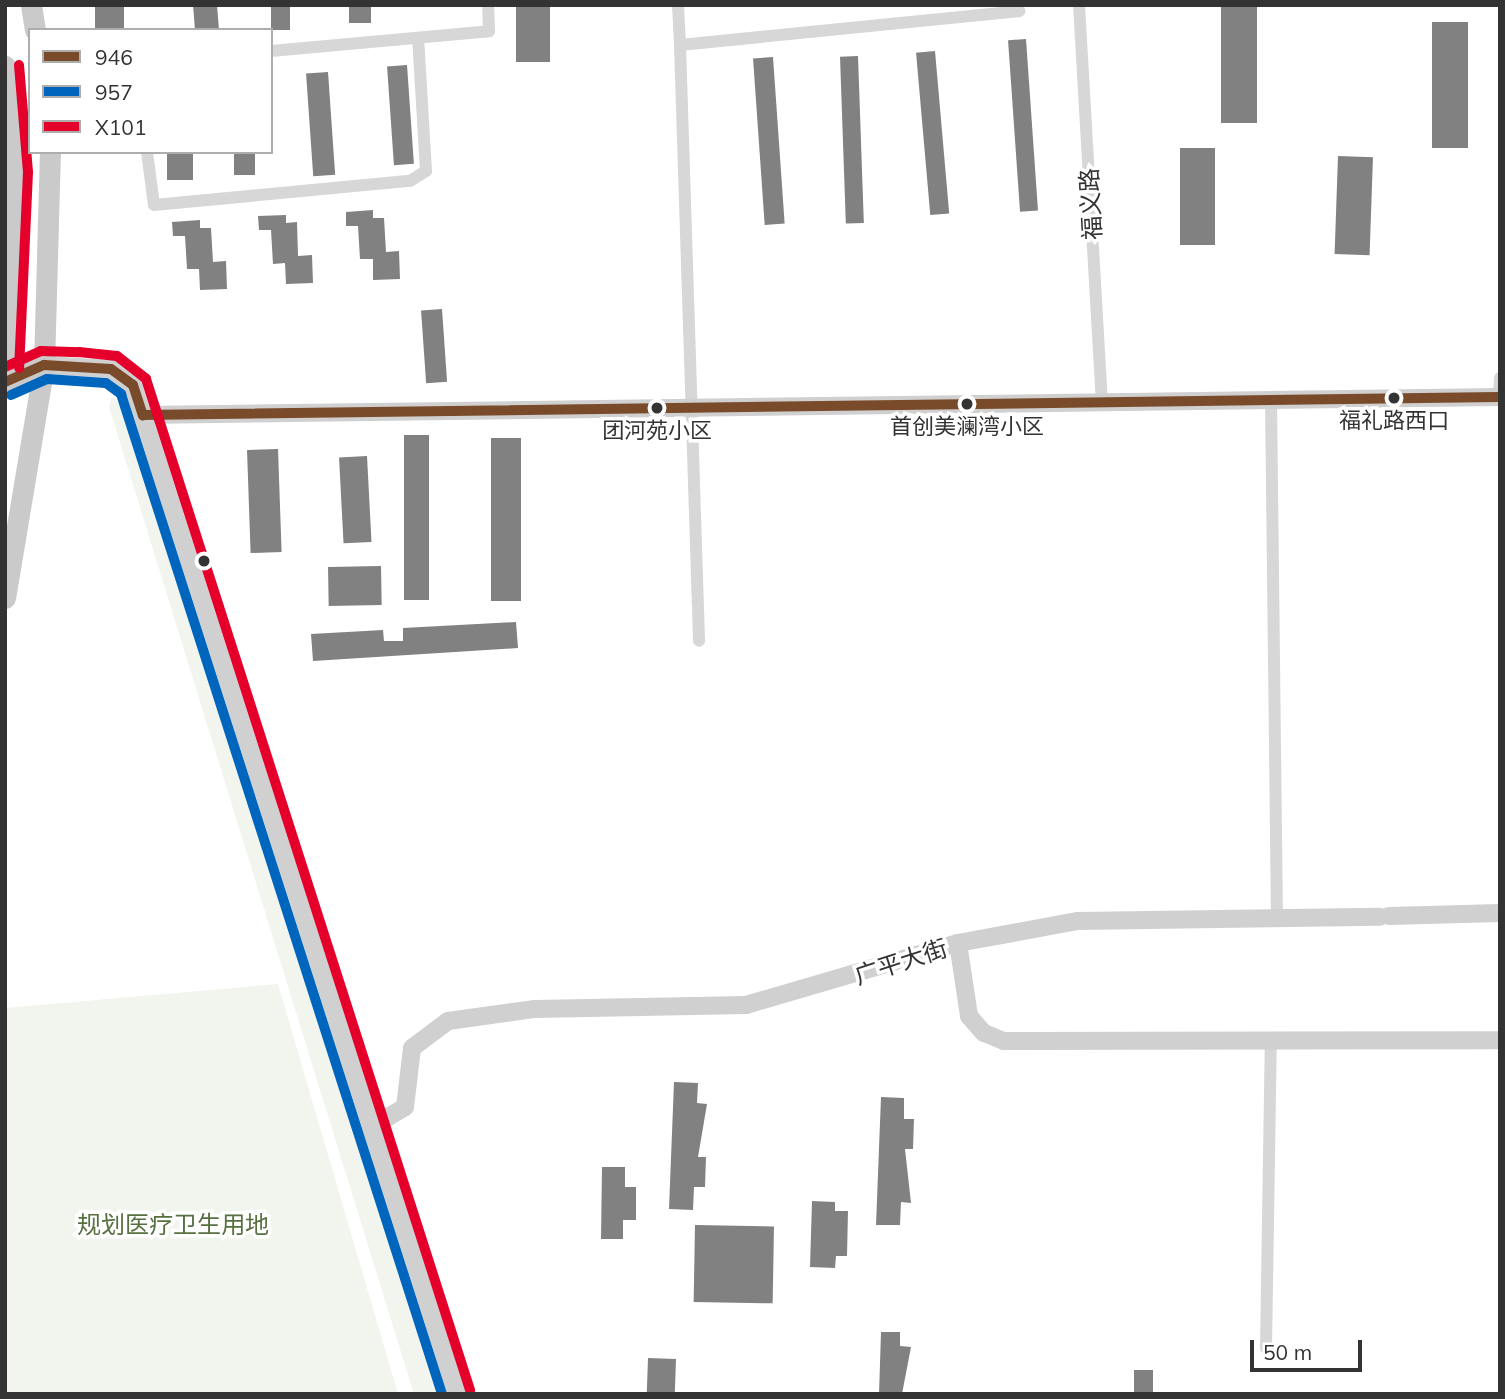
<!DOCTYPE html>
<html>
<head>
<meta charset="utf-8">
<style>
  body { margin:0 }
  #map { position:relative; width:1505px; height:1399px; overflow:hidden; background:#fff; font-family:Mulish,"Noto Sans SC",sans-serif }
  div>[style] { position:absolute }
  .green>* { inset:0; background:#f1f5ed }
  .building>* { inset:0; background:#818181; transform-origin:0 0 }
  .street>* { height:12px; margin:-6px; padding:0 6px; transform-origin:6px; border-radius:6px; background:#d7d7d7 }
  .secondary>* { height:18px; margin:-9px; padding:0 9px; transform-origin:9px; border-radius:9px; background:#d0d0d0 }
  .primary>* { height:21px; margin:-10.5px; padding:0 10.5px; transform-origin:10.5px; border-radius:10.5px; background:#cacaca }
  .bus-1>* { height:10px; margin:-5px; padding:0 5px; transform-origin:5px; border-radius:5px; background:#7a4b2a }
  .bus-2>* { height:10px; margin:-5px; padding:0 5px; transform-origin:5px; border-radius:5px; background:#0065bd }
  .bus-3>* { height:10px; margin:-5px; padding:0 5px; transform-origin:5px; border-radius:5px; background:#e4002b }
  .dots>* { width:19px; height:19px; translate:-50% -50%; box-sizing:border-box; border:4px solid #fff; border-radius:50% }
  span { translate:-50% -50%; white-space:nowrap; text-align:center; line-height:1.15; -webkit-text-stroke:7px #fff; paint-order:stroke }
  .bus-label { font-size:22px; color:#333 }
  .street-label { font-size:24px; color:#333 }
  .park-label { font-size:24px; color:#56703f }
  .frame { position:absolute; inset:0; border:7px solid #333; pointer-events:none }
  .legend { position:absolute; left:28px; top:28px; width:245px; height:126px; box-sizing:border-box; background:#fff; border:2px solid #adadad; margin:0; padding:9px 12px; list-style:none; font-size:21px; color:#333 }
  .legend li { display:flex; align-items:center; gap:14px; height:35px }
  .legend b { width:35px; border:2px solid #adadad }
  .scale { position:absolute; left:1250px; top:1340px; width:112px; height:32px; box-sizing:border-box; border:4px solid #333; border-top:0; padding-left:9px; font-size:21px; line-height:24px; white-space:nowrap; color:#333; -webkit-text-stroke:5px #fff; paint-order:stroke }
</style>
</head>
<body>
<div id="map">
  <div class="green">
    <div style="clip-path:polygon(112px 397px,129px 412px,440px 1394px,414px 1394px,109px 407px)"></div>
    <div style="clip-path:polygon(278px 984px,398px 1394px,5px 1394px,5px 1008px)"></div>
  </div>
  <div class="building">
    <div style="left:95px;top:5px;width:29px;height:25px"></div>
    <div style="clip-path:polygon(193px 5px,217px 5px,219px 30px,195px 30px)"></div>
    <div style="left:271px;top:5px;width:19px;height:25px"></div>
    <div style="left:349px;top:5px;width:22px;height:18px"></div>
    <div style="left:516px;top:5px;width:34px;height:57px"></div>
    <div style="left:1221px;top:5px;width:36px;height:118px"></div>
    <div style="left:1432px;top:22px;width:36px;height:126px"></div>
    <div style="left:1026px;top:39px;width:172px;height:18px;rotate:86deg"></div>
    <div style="left:935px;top:51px;width:163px;height:19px;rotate:85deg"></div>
    <div style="left:858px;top:56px;width:167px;height:18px;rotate:88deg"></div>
    <div style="left:773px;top:57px;width:167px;height:20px;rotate:86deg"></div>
    <div style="left:407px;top:65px;width:99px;height:20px;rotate:86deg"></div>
    <div style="left:328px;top:72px;width:103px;height:22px;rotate:86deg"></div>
    <div style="left:1180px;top:148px;width:35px;height:97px"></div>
    <div style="left:167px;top:152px;width:26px;height:28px"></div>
    <div style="left:234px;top:152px;width:21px;height:23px"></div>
    <div style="left:1338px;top:156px;width:35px;height:98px;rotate:2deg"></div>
    <div style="clip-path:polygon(373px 210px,373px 218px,384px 218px,386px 252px,399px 251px,400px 279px,373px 280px,373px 259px,360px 259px,358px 226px,346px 226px,346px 212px)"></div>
    <div style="clip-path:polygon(286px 215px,286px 223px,297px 222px,298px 256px,312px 255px,313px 283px,286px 284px,285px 263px,273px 264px,271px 230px,259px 230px,258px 216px)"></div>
    <div style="clip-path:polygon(200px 220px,200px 228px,211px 228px,213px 262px,226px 261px,227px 289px,200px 290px,199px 269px,187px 269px,185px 236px,173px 236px,172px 222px)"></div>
    <div style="left:442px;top:309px;width:73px;height:21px;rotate:86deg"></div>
    <div style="left:404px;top:435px;width:25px;height:165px"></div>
    <div style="left:491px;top:438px;width:30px;height:163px"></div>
    <div style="left:278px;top:449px;width:103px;height:31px;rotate:88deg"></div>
    <div style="left:367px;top:456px;width:86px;height:28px;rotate:87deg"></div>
    <div style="left:381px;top:566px;width:39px;height:53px;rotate:89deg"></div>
    <div style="clip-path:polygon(516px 622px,518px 648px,313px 661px,311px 634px,383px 630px,384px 641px,403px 641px,403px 628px)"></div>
    <div style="clip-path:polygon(674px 1082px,698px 1083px,697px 1103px,707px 1104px,698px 1157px,706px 1157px,705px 1187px,694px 1187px,693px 1210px,669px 1209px)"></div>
    <div style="clip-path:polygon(881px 1097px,904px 1098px,904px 1119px,914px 1119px,913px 1149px,905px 1149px,911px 1203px,901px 1202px,900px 1225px,876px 1225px)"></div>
    <div style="clip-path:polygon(602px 1167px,625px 1167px,625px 1187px,636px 1187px,636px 1220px,623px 1220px,623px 1239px,601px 1239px)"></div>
    <div style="clip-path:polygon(812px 1201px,835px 1202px,835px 1211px,848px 1211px,847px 1256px,836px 1256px,835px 1268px,810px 1267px)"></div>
    <div style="left:695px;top:1225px;width:79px;height:77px;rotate:1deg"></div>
    <div style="clip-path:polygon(881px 1332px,900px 1332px,900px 1346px,911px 1347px,902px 1394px,879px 1394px)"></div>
    <div style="left:648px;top:1358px;width:28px;height:36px;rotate:2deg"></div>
    <div style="left:1134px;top:1370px;width:19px;height:24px"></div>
  </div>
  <div class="street">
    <div style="left:678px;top:5px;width:40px;rotate:87.1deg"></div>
    <div style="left:680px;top:45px;width:341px;rotate:-5.7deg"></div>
    <div style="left:1079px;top:5px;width:398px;rotate:86.7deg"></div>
    <div style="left:680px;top:45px;width:596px;rotate:88.17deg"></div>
    <div style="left:271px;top:51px;width:219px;rotate:-5.2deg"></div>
    <div style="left:489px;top:31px;width:26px;rotate:-92deg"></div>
    <div style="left:147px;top:152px;width:53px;rotate:82.5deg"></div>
    <div style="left:154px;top:205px;width:257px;rotate:-5.4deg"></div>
    <div style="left:410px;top:181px;width:19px;rotate:-32deg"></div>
    <div style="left:426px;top:171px;width:133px;rotate:-93.4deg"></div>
    <div style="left:1499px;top:397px;width:19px;rotate:-87deg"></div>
    <div style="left:1271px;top:400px;width:520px;rotate:89.34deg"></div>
    <div style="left:1266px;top:1348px;width:307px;rotate:-89.1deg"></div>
  </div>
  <div class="secondary">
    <div style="left:44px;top:365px;width:67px;rotate:3.4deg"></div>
    <div style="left:111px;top:369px;width:27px;rotate:36deg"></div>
    <div style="left:133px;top:385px;width:1060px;rotate:72.2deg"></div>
    <div style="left:143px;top:415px;width:1357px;rotate:-0.76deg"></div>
    <div style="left:1389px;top:916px;width:111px;rotate:-1.5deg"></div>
    <div style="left:958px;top:943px;width:74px;rotate:81.4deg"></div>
    <div style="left:969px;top:1016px;width:23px;rotate:49deg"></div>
    <div style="left:984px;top:1033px;width:22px;rotate:22deg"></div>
    <div style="left:1004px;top:1041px;width:496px;rotate:-0.1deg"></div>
    <div style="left:375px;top:1125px;width:35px;rotate:-31deg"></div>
    <div style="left:405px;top:1107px;width:59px;rotate:-83.2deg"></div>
    <div style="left:412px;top:1048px;width:45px;rotate:-36.9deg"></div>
    <div style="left:448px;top:1021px;width:88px;rotate:-7.9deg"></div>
    <div style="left:535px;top:1009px;width:211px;rotate:-1.1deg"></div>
    <div style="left:746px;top:1005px;width:221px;rotate:-16.3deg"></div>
    <div style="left:958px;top:943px;width:122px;rotate:-10.4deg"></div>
    <div style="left:1078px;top:921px;width:302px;rotate:-0.8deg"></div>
  </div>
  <div class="primary">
    <div style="left:31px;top:5px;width:25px;rotate:81deg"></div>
    <div style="left:5px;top:66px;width:105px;rotate:85.1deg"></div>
    <div style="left:14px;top:171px;width:196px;rotate:92.6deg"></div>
    <div style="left:5px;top:382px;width:43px;rotate:-23.6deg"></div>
    <div style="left:5px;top:598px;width:236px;rotate:-80.5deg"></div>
    <div style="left:44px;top:365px;width:213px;rotate:-88.4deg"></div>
  </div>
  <div class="bus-1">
    <div style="left:5px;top:382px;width:43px;rotate:-23.6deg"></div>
    <div style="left:44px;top:365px;width:67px;rotate:3.4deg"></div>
    <div style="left:111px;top:369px;width:27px;rotate:36deg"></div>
    <div style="left:133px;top:385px;width:32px;rotate:72deg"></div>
    <div style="left:143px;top:415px;width:1356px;rotate:-0.76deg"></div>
  </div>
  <div class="bus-2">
    <div style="left:11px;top:395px;width:39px;rotate:-24deg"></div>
    <div style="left:47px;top:379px;width:59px;rotate:3.9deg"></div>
    <div style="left:106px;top:383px;width:19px;rotate:36deg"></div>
    <div style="left:121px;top:394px;width:1050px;rotate:72.2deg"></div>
  </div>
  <div class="bus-3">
    <div style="left:19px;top:65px;width:107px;rotate:85.2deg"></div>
    <div style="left:28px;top:172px;width:196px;rotate:92.6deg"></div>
    <div style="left:5px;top:367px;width:39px;rotate:-24deg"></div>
    <div style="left:41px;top:351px;width:38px;rotate:2deg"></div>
    <div style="left:79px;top:352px;width:38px;rotate:6deg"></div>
    <div style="left:117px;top:356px;width:37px;rotate:38deg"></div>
    <div style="left:146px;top:379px;width:1062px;rotate:72.23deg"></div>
  </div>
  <div class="dots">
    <div style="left:1394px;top:398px;background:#333"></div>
    <div style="left:967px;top:404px;background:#333"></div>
    <div style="left:657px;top:408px;background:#333"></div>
    <div style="left:204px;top:561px;background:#333"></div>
  </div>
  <div class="bus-label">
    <span style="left:1394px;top:421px">福礼路西口</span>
    <span style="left:967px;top:427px">首创美澜湾小区</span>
    <span style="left:657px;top:431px">团河苑小区</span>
  </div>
  <div class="street-label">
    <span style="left:1091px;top:204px;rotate:-93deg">福义路</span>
    <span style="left:901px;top:962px;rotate:-18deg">广平大街</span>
  </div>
  <div class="park-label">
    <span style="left:173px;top:1225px">规划医疗卫生用地</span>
  </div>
  <div class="frame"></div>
  <ul class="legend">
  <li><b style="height:9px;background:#7a4b2a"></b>946</li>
  <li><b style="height:9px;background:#0065bd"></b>957</li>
  <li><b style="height:9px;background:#e4002b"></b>X101</li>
  </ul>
  <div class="scale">50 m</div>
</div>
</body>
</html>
